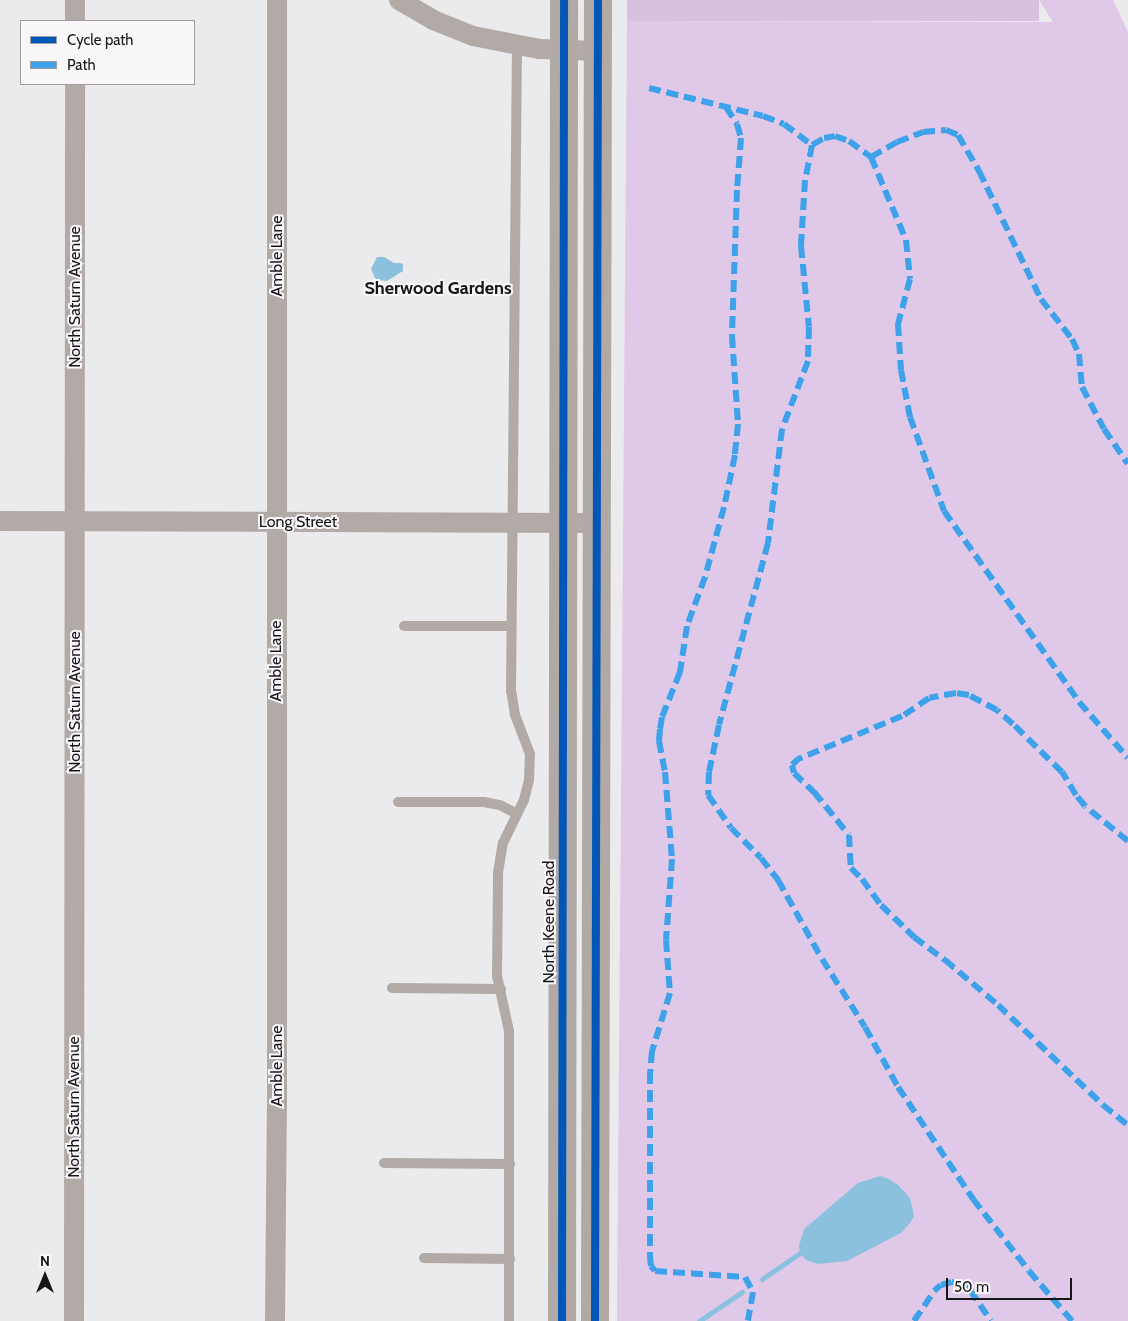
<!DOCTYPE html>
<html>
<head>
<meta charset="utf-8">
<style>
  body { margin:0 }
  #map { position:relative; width:1128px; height:1321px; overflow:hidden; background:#ebeaec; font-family:Cabin,sans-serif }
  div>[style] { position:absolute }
  .green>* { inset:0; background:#e0c8e9 }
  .forest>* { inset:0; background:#d7c0e0; transform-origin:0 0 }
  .water>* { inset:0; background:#8bc1dc }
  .stream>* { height:5px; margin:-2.5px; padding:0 2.5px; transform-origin:2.5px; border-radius:2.5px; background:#8bc1dc }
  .service>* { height:10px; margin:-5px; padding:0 5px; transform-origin:5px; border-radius:5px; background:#b1aaa6 }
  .minor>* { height:20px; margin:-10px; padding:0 10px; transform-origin:10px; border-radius:10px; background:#b1aaa6 }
  .secondary>* { height:28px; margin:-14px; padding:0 14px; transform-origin:14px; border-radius:14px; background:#b0a9a5 }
  .quiet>* { height:6px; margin-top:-3px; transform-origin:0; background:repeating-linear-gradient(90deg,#3da2ea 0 12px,transparent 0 18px) }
  .cycleway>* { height:8px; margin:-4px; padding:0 4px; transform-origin:4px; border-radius:4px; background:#0057b8 }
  span { translate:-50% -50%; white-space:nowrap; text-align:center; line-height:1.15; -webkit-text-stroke:4px #faf7fb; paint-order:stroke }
  .street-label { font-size:16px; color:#161517 }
  .neighbourhood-label { font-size:18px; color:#161517; font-weight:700 }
  .legend { position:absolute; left:20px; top:20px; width:175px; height:65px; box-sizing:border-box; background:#faf7fb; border:1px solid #9f9da0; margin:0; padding:6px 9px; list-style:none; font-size:15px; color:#161517 }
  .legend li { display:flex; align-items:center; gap:10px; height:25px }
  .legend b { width:25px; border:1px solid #9f9da0 }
  .north { position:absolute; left:20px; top:1251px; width:50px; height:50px; -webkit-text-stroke:4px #faf7fb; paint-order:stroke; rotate:0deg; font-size:14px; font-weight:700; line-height:20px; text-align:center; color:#161517 }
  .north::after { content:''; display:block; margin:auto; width:18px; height:22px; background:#161517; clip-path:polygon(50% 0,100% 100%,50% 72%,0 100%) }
  .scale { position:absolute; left:946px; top:1278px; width:126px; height:22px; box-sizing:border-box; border:2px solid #161517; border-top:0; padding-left:6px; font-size:15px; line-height:18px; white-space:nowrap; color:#161517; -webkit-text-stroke:4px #faf7fb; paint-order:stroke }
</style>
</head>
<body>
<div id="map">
  <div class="green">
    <div style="clip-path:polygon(1039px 0,1113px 0,1128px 32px,1128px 1321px,617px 1321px,627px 21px,1053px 22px)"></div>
  </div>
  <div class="forest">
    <div style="left:627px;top:0;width:412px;height:21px"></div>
  </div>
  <div class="water">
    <div style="clip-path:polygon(377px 257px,384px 257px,394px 263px,400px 263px,403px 264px,403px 271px,387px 281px,378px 280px,375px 278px,371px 269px)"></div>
    <div style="clip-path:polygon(880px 1176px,889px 1179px,898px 1185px,910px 1198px,914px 1216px,910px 1223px,901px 1233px,847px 1261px,818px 1264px,806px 1260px,800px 1253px,799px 1246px,804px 1229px,858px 1183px)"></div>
  </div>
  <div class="stream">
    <div style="left:762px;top:1279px;width:46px;rotate:-34.4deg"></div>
    <div style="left:699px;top:1321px;width:52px;rotate:-34deg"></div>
  </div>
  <div class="service">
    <div style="left:404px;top:626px;width:107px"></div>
    <div style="left:398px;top:802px;width:86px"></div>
    <div style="left:484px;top:802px;width:16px;rotate:11deg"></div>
    <div style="left:500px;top:805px;width:19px;rotate:28deg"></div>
    <div style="left:392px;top:988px;width:109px;rotate:0.5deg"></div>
    <div style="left:384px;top:1163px;width:126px;rotate:0.5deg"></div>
    <div style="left:424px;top:1258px;width:86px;rotate:0.7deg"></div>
    <div style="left:509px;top:1321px;width:290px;rotate:-90deg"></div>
    <div style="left:509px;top:1031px;width:56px;rotate:-102.3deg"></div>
    <div style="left:497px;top:976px;width:103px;rotate:-89.4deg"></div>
    <div style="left:498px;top:873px;width:30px;rotate:-81deg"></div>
    <div style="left:503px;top:843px;width:48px;rotate:-64deg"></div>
    <div style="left:524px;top:800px;width:21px;rotate:-76deg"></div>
    <div style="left:529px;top:780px;width:26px;rotate:-88deg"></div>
    <div style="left:530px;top:754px;width:42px;rotate:-111deg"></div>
    <div style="left:515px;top:715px;width:24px;rotate:-99deg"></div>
    <div style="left:511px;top:691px;width:645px;rotate:-89.47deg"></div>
  </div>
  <div class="minor">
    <div style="left:75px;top:0;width:21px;rotate:90deg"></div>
    <div style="left:399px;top:0;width:39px;rotate:30deg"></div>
    <div style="left:433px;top:20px;width:43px;rotate:21.8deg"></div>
    <div style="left:473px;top:36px;width:67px;rotate:11.1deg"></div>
    <div style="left:539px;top:49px;width:59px;rotate:1.9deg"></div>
    <div style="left:0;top:521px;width:597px;rotate:0.19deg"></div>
    <div style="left:74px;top:1321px;width:1237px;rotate:-89.95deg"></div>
    <div style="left:275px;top:1321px;width:210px;rotate:-89.5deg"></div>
    <div style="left:277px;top:1111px;width:1111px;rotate:-90deg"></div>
  </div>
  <div class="secondary">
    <div style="left:562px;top:1321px;width:1321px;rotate:-89.91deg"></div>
    <div style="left:595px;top:1321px;width:1321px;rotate:-89.87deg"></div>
  </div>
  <div class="quiet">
    <div style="left:649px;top:88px;width:117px;rotate:13.8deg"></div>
    <div style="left:763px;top:116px;width:22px;rotate:21deg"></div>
    <div style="left:784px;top:124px;width:35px;rotate:37deg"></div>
    <div style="left:812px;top:145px;width:14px;rotate:-30deg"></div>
    <div style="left:824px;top:138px;width:11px;rotate:-10deg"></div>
    <div style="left:835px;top:136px;width:15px;rotate:20deg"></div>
    <div style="left:849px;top:141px;width:27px;rotate:36deg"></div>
    <div style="left:871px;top:157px;width:30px;rotate:-30deg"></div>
    <div style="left:897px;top:142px;width:28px;rotate:-21deg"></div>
    <div style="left:923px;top:132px;width:23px;rotate:-5deg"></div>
    <div style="left:946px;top:130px;width:13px;rotate:23deg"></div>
    <div style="left:958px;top:135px;width:42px;rotate:59.7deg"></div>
    <div style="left:979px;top:171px;width:142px;rotate:64.2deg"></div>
    <div style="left:1041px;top:299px;width:51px;rotate:52.2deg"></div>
    <div style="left:1072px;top:339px;width:17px;rotate:65deg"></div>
    <div style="left:1079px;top:354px;width:33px;rotate:85deg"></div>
    <div style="left:1082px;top:387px;width:47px;rotate:62.4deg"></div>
    <div style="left:1104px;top:429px;width:42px;rotate:55.6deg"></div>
    <div style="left:726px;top:107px;width:20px;rotate:57deg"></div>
    <div style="left:737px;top:124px;width:15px;rotate:74deg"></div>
    <div style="left:741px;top:138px;width:52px;rotate:94.4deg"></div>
    <div style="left:737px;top:190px;width:146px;rotate:92deg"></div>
    <div style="left:732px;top:336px;width:88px;rotate:86.1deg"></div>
    <div style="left:738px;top:424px;width:31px;rotate:96deg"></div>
    <div style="left:735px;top:455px;width:53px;rotate:101.9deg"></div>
    <div style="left:724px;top:507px;width:73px;rotate:105.2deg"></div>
    <div style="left:705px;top:577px;width:52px;rotate:110.2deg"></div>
    <div style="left:687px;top:626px;width:47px;rotate:98.7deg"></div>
    <div style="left:680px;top:672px;width:48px;rotate:111.8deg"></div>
    <div style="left:662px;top:717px;width:12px;rotate:99deg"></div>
    <div style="left:660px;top:729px;width:12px;rotate:95deg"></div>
    <div style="left:659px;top:741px;width:32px;rotate:79deg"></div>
    <div style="left:665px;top:772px;width:87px;rotate:85.4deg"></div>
    <div style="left:672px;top:859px;width:81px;rotate:94.2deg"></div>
    <div style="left:666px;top:940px;width:53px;rotate:85.7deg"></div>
    <div style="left:670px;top:993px;width:61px;rotate:107.2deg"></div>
    <div style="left:652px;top:1051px;width:21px;rotate:95deg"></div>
    <div style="left:650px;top:1072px;width:185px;rotate:90deg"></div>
    <div style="left:650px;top:1257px;width:9px;rotate:84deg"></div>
    <div style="left:651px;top:1266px;width:6px;rotate:51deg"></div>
    <div style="left:655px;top:1271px;width:90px;rotate:3.8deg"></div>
    <div style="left:745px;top:1277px;width:17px;rotate:62deg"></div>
    <div style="left:753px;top:1292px;width:29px;rotate:100deg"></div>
    <div style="left:812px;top:145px;width:36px;rotate:101deg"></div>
    <div style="left:805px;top:180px;width:66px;rotate:93.5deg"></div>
    <div style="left:801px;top:246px;width:81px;rotate:84.4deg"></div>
    <div style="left:809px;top:327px;width:34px;rotate:92deg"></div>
    <div style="left:808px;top:361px;width:73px;rotate:110.9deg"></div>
    <div style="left:782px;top:429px;width:115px;rotate:97deg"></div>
    <div style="left:768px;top:543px;width:188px;rotate:105.1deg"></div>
    <div style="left:719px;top:725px;width:48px;rotate:102deg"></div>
    <div style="left:709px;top:772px;width:23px;rotate:92deg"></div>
    <div style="left:708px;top:795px;width:40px;rotate:55.1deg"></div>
    <div style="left:731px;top:828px;width:42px;rotate:45deg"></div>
    <div style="left:761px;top:858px;width:28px;rotate:52deg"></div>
    <div style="left:778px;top:880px;width:90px;rotate:60.9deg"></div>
    <div style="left:822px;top:959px;width:80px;rotate:57.7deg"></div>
    <div style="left:865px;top:1027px;width:68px;rotate:61.2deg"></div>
    <div style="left:898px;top:1087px;width:135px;rotate:56.2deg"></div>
    <div style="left:973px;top:1199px;width:91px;rotate:52.1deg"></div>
    <div style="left:1029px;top:1271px;width:66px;rotate:49.3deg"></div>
    <div style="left:871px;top:157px;width:90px;rotate:67.1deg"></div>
    <div style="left:906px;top:240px;width:39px;rotate:84deg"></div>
    <div style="left:910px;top:279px;width:47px;rotate:104.9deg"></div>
    <div style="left:898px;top:324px;width:46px;rotate:86.3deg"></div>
    <div style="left:901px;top:370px;width:48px;rotate:79.2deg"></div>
    <div style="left:910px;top:417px;width:100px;rotate:70.1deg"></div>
    <div style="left:944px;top:511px;width:234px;rotate:54.7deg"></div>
    <div style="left:1079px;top:702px;width:74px;rotate:48.8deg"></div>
    <div style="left:1128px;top:841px;width:55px;rotate:-140.9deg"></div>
    <div style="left:1085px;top:806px;width:14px;rotate:-129deg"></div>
    <div style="left:1076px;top:795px;width:27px;rotate:-121deg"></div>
    <div style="left:1062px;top:772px;width:69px;rotate:-135.6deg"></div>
    <div style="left:1013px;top:724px;width:21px;rotate:-139deg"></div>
    <div style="left:997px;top:710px;width:32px;rotate:-152deg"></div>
    <div style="left:969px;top:695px;width:13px;rotate:-171deg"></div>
    <div style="left:956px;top:693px;width:27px;rotate:170deg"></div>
    <div style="left:929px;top:698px;width:32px;rotate:146deg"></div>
    <div style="left:902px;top:716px;width:113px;rotate:157.5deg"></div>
    <div style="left:798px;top:759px;width:8px;rotate:135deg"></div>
    <div style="left:792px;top:765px;width:8px;rotate:76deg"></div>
    <div style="left:794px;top:773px;width:28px;rotate:44deg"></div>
    <div style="left:814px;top:792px;width:55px;rotate:50.9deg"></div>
    <div style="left:849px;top:835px;width:33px;rotate:87deg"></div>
    <div style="left:851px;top:868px;width:16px;rotate:45deg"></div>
    <div style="left:862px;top:879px;width:32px;rotate:54deg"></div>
    <div style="left:881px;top:905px;width:46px;rotate:44.1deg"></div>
    <div style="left:914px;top:937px;width:39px;rotate:37deg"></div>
    <div style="left:945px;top:960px;width:70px;rotate:40.3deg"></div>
    <div style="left:998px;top:1005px;width:145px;rotate:43.6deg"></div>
    <div style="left:1103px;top:1105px;width:32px;rotate:39deg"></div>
    <div style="left:914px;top:1321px;width:36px;rotate:-56deg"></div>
    <div style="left:934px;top:1291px;width:9px;rotate:-41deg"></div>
    <div style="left:941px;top:1285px;width:11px;rotate:-15deg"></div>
    <div style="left:952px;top:1282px;width:8px;rotate:7deg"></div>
    <div style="left:960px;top:1283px;width:12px;rotate:35deg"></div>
    <div style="left:970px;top:1290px;width:37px;rotate:56deg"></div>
  </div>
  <div class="cycleway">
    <div style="left:562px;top:1321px;width:1321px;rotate:-89.91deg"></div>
    <div style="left:595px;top:1321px;width:1321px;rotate:-89.87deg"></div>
  </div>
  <div class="street-label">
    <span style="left:277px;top:256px;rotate:-90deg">Amble Lane</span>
    <span style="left:75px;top:297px;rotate:-90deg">North Saturn Avenue</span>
    <span style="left:298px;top:522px">Long Street</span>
    <span style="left:276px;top:661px;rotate:-90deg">Amble Lane</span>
    <span style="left:75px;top:702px;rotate:-90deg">North Saturn Avenue</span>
    <span style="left:549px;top:922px;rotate:-90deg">North Keene Road</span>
    <span style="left:277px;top:1066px;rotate:-90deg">Amble Lane</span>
    <span style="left:74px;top:1107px;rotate:-90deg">North Saturn Avenue</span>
  </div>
  <div class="neighbourhood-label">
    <span style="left:438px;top:288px">Sherwood Gardens</span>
  </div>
  <ul class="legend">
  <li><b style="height:6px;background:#0057b8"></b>Cycle path</li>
  <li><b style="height:6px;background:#3da2ea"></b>Path</li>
  </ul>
  <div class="north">N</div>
  <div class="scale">50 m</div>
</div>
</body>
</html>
